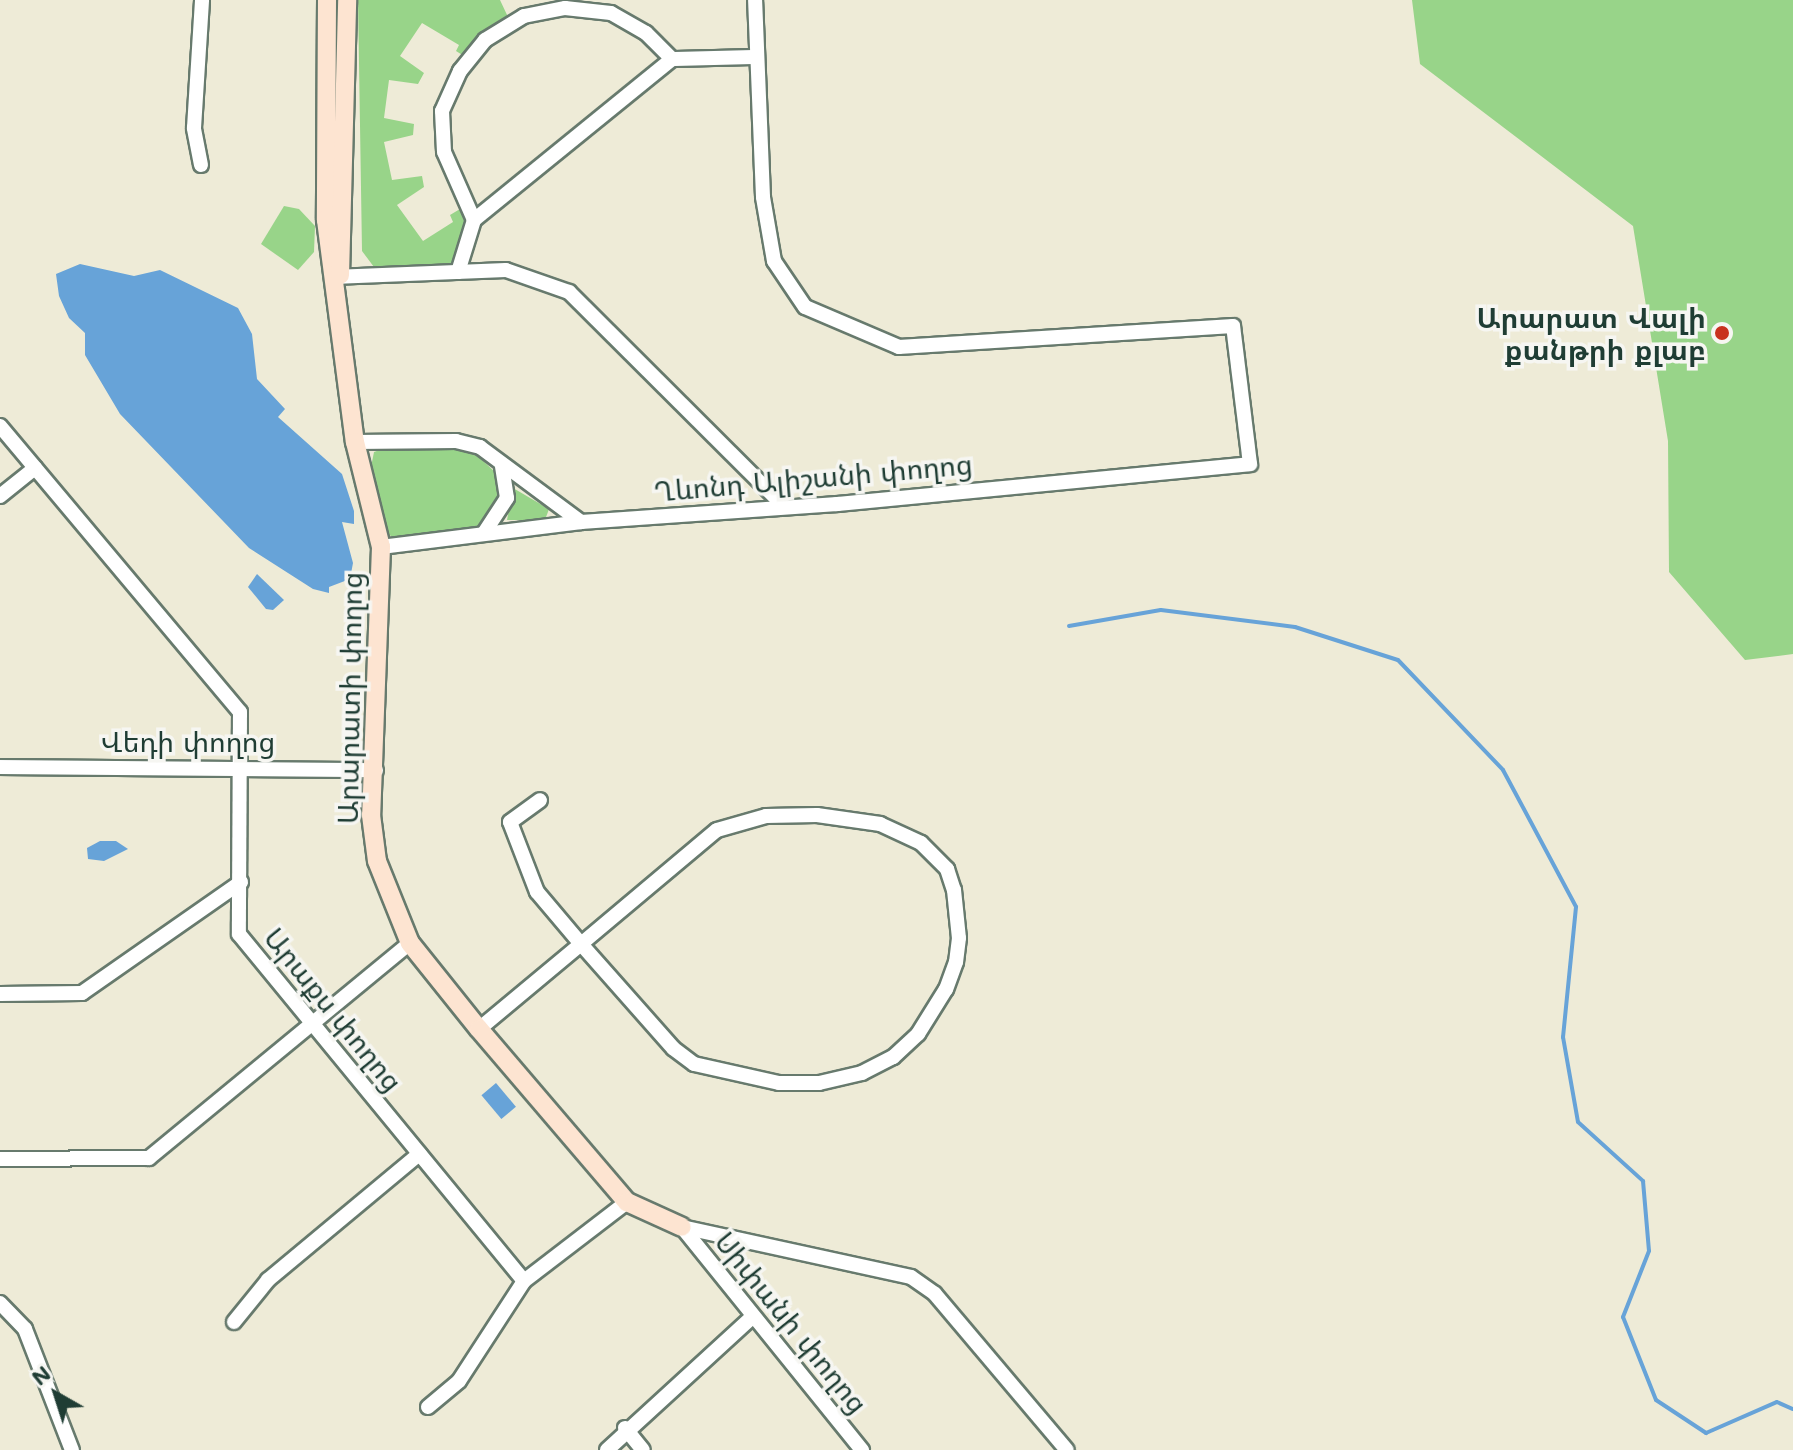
<!DOCTYPE html>
<html>
<head>
<meta charset="utf-8">
<style>
  body { margin:0 }
  #map { position:relative; width:1793px; height:1450px; overflow:hidden; background:#eeebd7; font-family:Mali,"Noto Sans Armenian",sans-serif }
  div>[style] { position:absolute }
  .green>* { inset:0; background:#98d489 }
  .water>* { inset:0; background:#67a3d8; transform-origin:0 0 }
  .stream>* { height:4px; margin:-2px; padding:0 2px; transform-origin:2px; border-radius:2px; background:#67a3d8 }
  .roads { filter:drop-shadow(2px 0 #677a6d) drop-shadow(-2px 0 #677a6d) drop-shadow(0 2px #677a6d) drop-shadow(0 -2px #677a6d) }
  .street>* { height:14px; margin:-7px; padding:0 7px; transform-origin:7px; border-radius:7px; background:#fff }
  .secondary>* { height:18px; margin:-9px; padding:0 9px; transform-origin:9px; border-radius:9px; background:#fde4d1 }
  .dots>* { width:22px; height:22px; translate:-50% -50%; box-sizing:border-box; border:4px solid #f6f6f2; border-radius:50% }
  span { translate:-50% -50%; white-space:nowrap; text-align:center; line-height:1.15; -webkit-text-stroke:7px #f6f6f2; paint-order:stroke }
  .poi-label { font-size:28px; color:#1f3d34; font-weight:700 }
  .right { translate:-100% -50%; text-align:right }
  .street-label { font-size:28px; color:#1f3d34 }
  .north { position:absolute; left:16px; top:1354px; width:80px; height:80px; -webkit-text-stroke:6px #f6f6f2; paint-order:stroke; rotate:321deg; font-size:22px; font-weight:700; line-height:32px; text-align:center; color:#1f3d34 }
  .north::after { content:''; display:block; margin:auto; width:28px; height:36px; background:#1f3d34; clip-path:polygon(50% 0,100% 100%,50% 72%,0 100%) }
</style>
</head>
<body>
<div id="map">
  <div class="green">
    <div style="clip-path:polygon(358px 0,500px 0,508px 17px,464px 56px,456px 51px,459px 45px,422px 23px,400px 56px,424px 73px,418px 84px,389px 80px,384px 118px,414px 124px,413px 135px,384px 142px,392px 180px,422px 176px,424px 187px,397px 205px,423px 241px,453px 222px,450px 215px,460px 209px,469px 222px,454px 266px,374px 267px,362px 251px)"></div>
    <div style="clip-path:polygon(1412px 0,1793px 0,1793px 654px,1745px 660px,1669px 572px,1668px 441px,1633px 226px,1420px 64px)"></div>
    <div style="clip-path:polygon(284px 206px,299px 209px,315px 226px,314px 252px,298px 270px,261px 244px)"></div>
    <div style="clip-path:polygon(385px 448px,460px 449px,479px 457px,496px 473px,500px 491px,493px 511px,476px 528px,396px 539px,386px 533px,371px 467px,374px 452px)"></div>
    <div style="clip-path:polygon(513px 488px,549px 509px,545px 520px,507px 520px)"></div>
  </div>
  <div class="water">
    <div style="clip-path:polygon(80px 264px,134px 276px,160px 270px,238px 308px,252px 334px,257px 379px,285px 409px,278px 417px,342px 474px,354px 511px,354px 524px,342px 522px,353px 563px,350px 579px,329px 587px,329px 593px,313px 589px,249px 548px,120px 414px,85px 355px,85px 333px,69px 318px,59px 296px,56px 274px)"></div>
    <div style="clip-path:polygon(257px 574px,284px 600px,273px 610px,266px 609px,248px 587px)"></div>
    <div style="clip-path:polygon(100px 841px,116px 841px,128px 849px,104px 861px,88px 859px,87px 848px)"></div>
    <div style="left:496px;top:1083px;width:31px;height:19px;rotate:50deg"></div>
  </div>
  <div class="stream">
    <div style="left:1069px;top:626px;width:93px;rotate:-9.9deg"></div>
    <div style="left:1161px;top:610px;width:135px;rotate:7.2deg"></div>
    <div style="left:1295px;top:627px;width:108px;rotate:17.8deg"></div>
    <div style="left:1398px;top:660px;width:152px;rotate:46.3deg"></div>
    <div style="left:1503px;top:770px;width:155px;rotate:61.9deg"></div>
    <div style="left:1576px;top:907px;width:131px;rotate:95.7deg"></div>
    <div style="left:1563px;top:1037px;width:86px;rotate:80deg"></div>
    <div style="left:1578px;top:1122px;width:88px;rotate:42.2deg"></div>
    <div style="left:1643px;top:1181px;width:70px;rotate:85.1deg"></div>
    <div style="left:1649px;top:1251px;width:71px;rotate:111.5deg"></div>
    <div style="left:1623px;top:1317px;width:89px;rotate:68.3deg"></div>
    <div style="left:1656px;top:1400px;width:60px;rotate:33.4deg"></div>
    <div style="left:1706px;top:1433px;width:77px;rotate:-23.6deg"></div>
    <div style="left:1777px;top:1402px;width:17px;rotate:24deg"></div>
  </div>
  <div class="roads">
    <div class="street">
      <div style="left:201px;top:165px;width:38px;rotate:-101deg"></div>
      <div style="left:194px;top:128px;width:128px;rotate:-86.4deg"></div>
      <div style="left:474px;top:220px;width:74px;rotate:-113.8deg"></div>
      <div style="left:444px;top:152px;width:41px;rotate:-92.8deg"></div>
      <div style="left:442px;top:111px;width:44px;rotate:-65.8deg"></div>
      <div style="left:460px;top:71px;width:40px;rotate:-51deg"></div>
      <div style="left:485px;top:40px;width:46px;rotate:-31.6deg"></div>
      <div style="left:524px;top:16px;width:42px;rotate:-11deg"></div>
      <div style="left:565px;top:8px;width:46px;rotate:6.2deg"></div>
      <div style="left:611px;top:13px;width:40px;rotate:29.7deg"></div>
      <div style="left:646px;top:33px;width:37px;rotate:45deg"></div>
      <div style="left:458px;top:272px;width:54px;rotate:-72.9deg"></div>
      <div style="left:474px;top:220px;width:255px;rotate:-39.1deg"></div>
      <div style="left:672px;top:59px;width:84px;rotate:-1.4deg"></div>
      <div style="left:333px;top:277px;width:173px;rotate:-2.3deg"></div>
      <div style="left:506px;top:270px;width:67px;rotate:19.2deg"></div>
      <div style="left:569px;top:292px;width:302px;rotate:44.9deg"></div>
      <div style="left:0;top:426px;width:373px;rotate:50deg"></div>
      <div style="left:240px;top:712px;width:222px;rotate:90.3deg"></div>
      <div style="left:239px;top:934px;width:449px;rotate:50.6deg"></div>
      <div style="left:355px;top:442px;width:101px;rotate:-0.6deg"></div>
      <div style="left:456px;top:441px;width:25px;rotate:14deg"></div>
      <div style="left:480px;top:447px;width:126px;rotate:36.6deg"></div>
      <div style="left:0;top:496px;width:45px;rotate:-38.7deg"></div>
      <div style="left:484px;top:533px;width:42px;rotate:-56.7deg"></div>
      <div style="left:507px;top:498px;width:33px;rotate:-99deg"></div>
      <div style="left:381px;top:547px;width:202px;rotate:-7.1deg"></div>
      <div style="left:581px;top:522px;width:257px;rotate:-4deg"></div>
      <div style="left:837px;top:504px;width:415px;rotate:-5.5deg"></div>
      <div style="left:1250px;top:464px;width:139px;rotate:-97deg"></div>
      <div style="left:1233px;top:326px;width:335px;rotate:176.4deg"></div>
      <div style="left:899px;top:347px;width:102px;rotate:-156.9deg"></div>
      <div style="left:805px;top:307px;width:55px;rotate:-124deg"></div>
      <div style="left:774px;top:261px;width:65px;rotate:-99.8deg"></div>
      <div style="left:763px;top:197px;width:197px;rotate:-92.3deg"></div>
      <div style="left:0;top:767px;width:376px;rotate:0.5deg"></div>
      <div style="left:0;top:994px;width:82px;rotate:-0.7deg"></div>
      <div style="left:82px;top:993px;width:194px;rotate:-34.9deg"></div>
      <div style="left:479px;top:1029px;width:133px;rotate:-39.8deg"></div>
      <div style="left:581px;top:944px;width:177px;rotate:-40deg"></div>
      <div style="left:717px;top:830px;width:51px;rotate:-15.9deg"></div>
      <div style="left:766px;top:816px;width:51px;rotate:-1.1deg"></div>
      <div style="left:817px;top:815px;width:64px;rotate:8.1deg"></div>
      <div style="left:880px;top:824px;width:45px;rotate:24.9deg"></div>
      <div style="left:921px;top:843px;width:37px;rotate:45deg"></div>
      <div style="left:947px;top:869px;width:22px;rotate:72deg"></div>
      <div style="left:954px;top:890px;width:48px;rotate:84.1deg"></div>
      <div style="left:959px;top:938px;width:24px;rotate:97deg"></div>
      <div style="left:956px;top:962px;width:29px;rotate:110deg"></div>
      <div style="left:946px;top:989px;width:53px;rotate:121.9deg"></div>
      <div style="left:918px;top:1034px;width:34px;rotate:137deg"></div>
      <div style="left:893px;top:1057px;width:35px;rotate:153deg"></div>
      <div style="left:862px;top:1073px;width:44px;rotate:166.9deg"></div>
      <div style="left:819px;top:1083px;width:40px;rotate:180deg"></div>
      <div style="left:779px;top:1083px;width:87px;rotate:-167.4deg"></div>
      <div style="left:694px;top:1064px;width:26px;rotate:-143deg"></div>
      <div style="left:673px;top:1048px;width:139px;rotate:-131.5deg"></div>
      <div style="left:581px;top:944px;width:68px;rotate:-130.2deg"></div>
      <div style="left:537px;top:892px;width:75px;rotate:-111.1deg"></div>
      <div style="left:510px;top:822px;width:37px;rotate:-36deg"></div>
      <div style="left:0;top:1159px;width:149px;rotate:-0.4deg"></div>
      <div style="left:149px;top:1158px;width:338px;rotate:-39.5deg"></div>
      <div style="left:682px;top:1227px;width:234px;rotate:12.3deg"></div>
      <div style="left:911px;top:1277px;width:29px;rotate:35deg"></div>
      <div style="left:935px;top:1294px;width:204px;rotate:49.8deg"></div>
      <div style="left:682px;top:1227px;width:287px;rotate:51.1deg"></div>
      <div style="left:0;top:1303px;width:36px;rotate:46deg"></div>
      <div style="left:25px;top:1329px;width:130px;rotate:68.8deg"></div>
      <div style="left:234px;top:1322px;width:54px;rotate:-51deg"></div>
      <div style="left:268px;top:1280px;width:197px;rotate:-39.8deg"></div>
      <div style="left:428px;top:1407px;width:40px;rotate:-40deg"></div>
      <div style="left:459px;top:1381px;width:119px;rotate:-57deg"></div>
      <div style="left:524px;top:1281px;width:130px;rotate:-37.5deg"></div>
      <div style="left:625px;top:1428px;width:28px;rotate:51deg"></div>
      <div style="left:607px;top:1450px;width:198px;rotate:-42.5deg"></div>
    </div>
    <div class="secondary">
      <div style="left:327px;top:0;width:220px;rotate:90.3deg"></div>
      <div style="left:326px;top:220px;width:224px;rotate:82.6deg"></div>
      <div style="left:355px;top:442px;width:108px;rotate:76.1deg"></div>
      <div style="left:381px;top:547px;width:268px;rotate:92.1deg"></div>
      <div style="left:371px;top:815px;width:46px;rotate:82.6deg"></div>
      <div style="left:377px;top:861px;width:88px;rotate:68.1deg"></div>
      <div style="left:410px;top:943px;width:110px;rotate:51.3deg"></div>
      <div style="left:479px;top:1029px;width:228px;rotate:49.5deg"></div>
      <div style="left:627px;top:1202px;width:60px;rotate:24.4deg"></div>
      <div style="left:340px;top:275px;width:275px;rotate:-88.5deg"></div>
    </div>
  </div>
  <div class="dots">
    <div style="left:1722px;top:333px;background:#c8321e"></div>
  </div>
  <div class="poi-label">
    <span class="right" style="left:1706px;top:333px">Արարատ Վալի<br>քանթրի քլաբ</span>
  </div>
  <div class="street-label">
    <span style="left:813px;top:477px;rotate:-5deg">Ղևոնդ Ալիշանի փողոց</span>
    <span style="left:349px;top:698px;rotate:-89deg">Արարատի փողոց</span>
    <span style="left:188px;top:741px">Վեդի փողոց</span>
    <span style="left:334px;top:1009px;rotate:51deg">Արաքս փողոց</span>
    <span style="left:792px;top:1322px;rotate:51deg">Սիփանի փողոց</span>
  </div>
  <div class="north">N</div>
</div>
</body>
</html>
